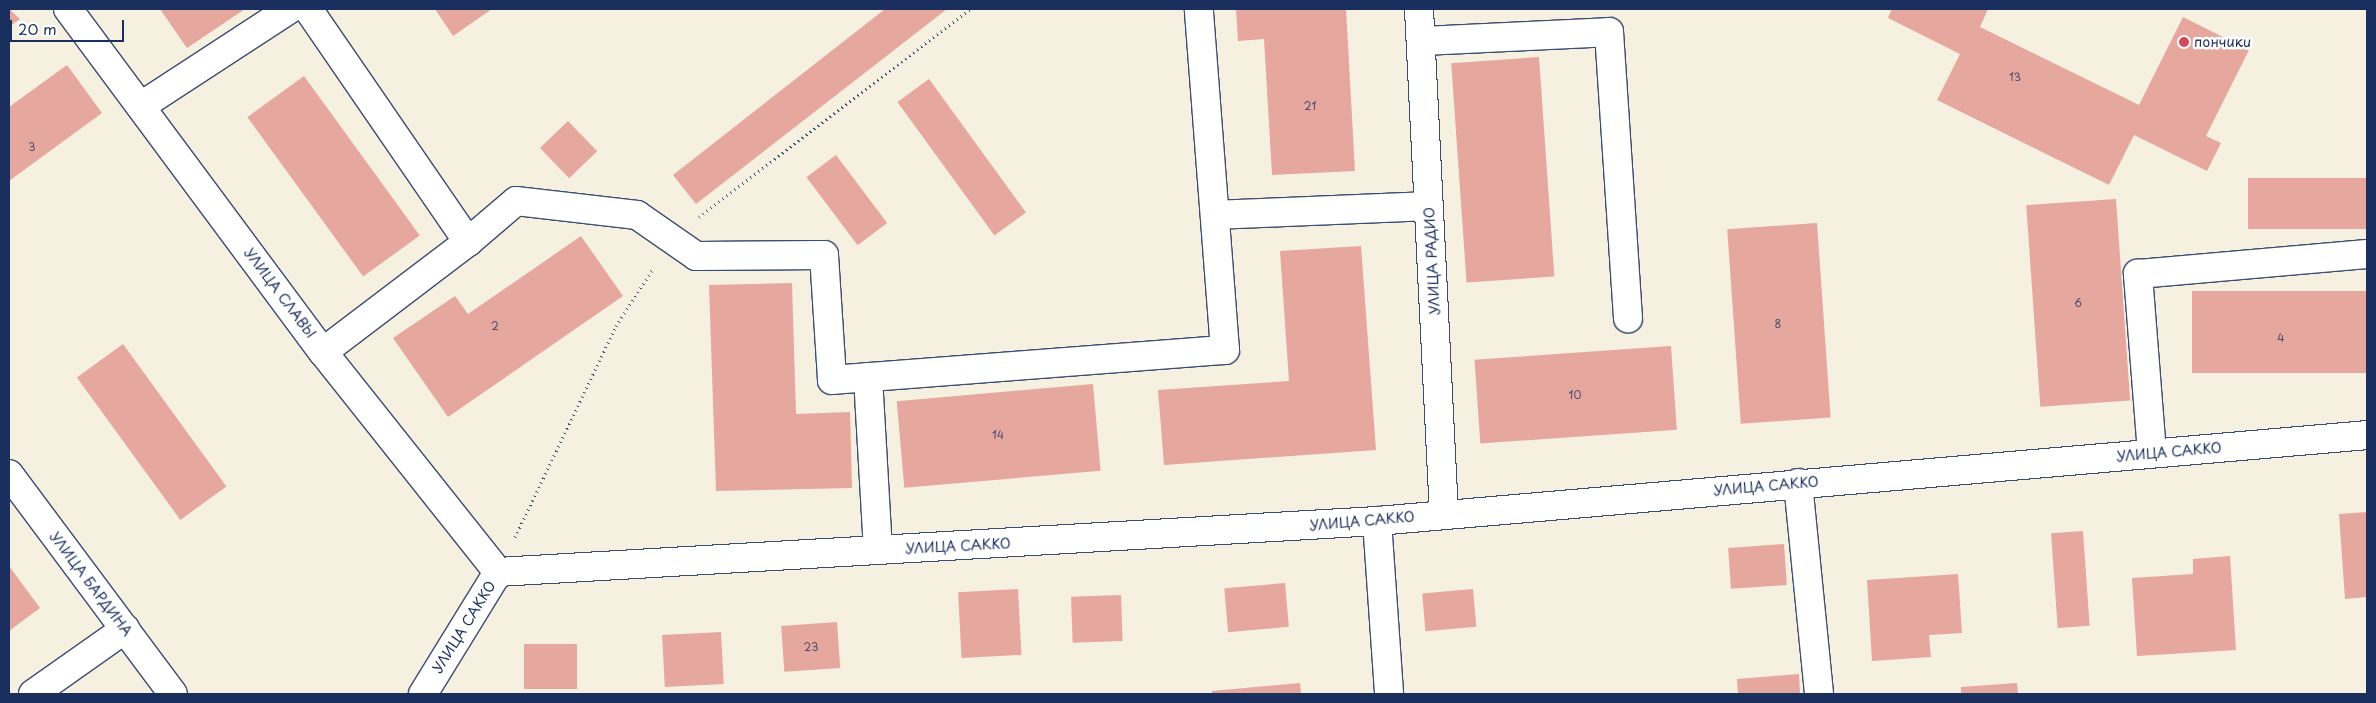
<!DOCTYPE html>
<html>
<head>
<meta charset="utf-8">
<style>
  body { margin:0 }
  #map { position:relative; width:2376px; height:703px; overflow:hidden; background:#f6f0e0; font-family:"Playpen Sans",sans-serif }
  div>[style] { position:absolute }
  .building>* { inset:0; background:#e6a79e; transform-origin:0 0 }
  .path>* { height:3px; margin-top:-1.5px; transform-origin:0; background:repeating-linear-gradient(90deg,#3c4c72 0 1px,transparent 0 5px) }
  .roads { filter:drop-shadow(1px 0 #3c4c72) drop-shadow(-1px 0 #3c4c72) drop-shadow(0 1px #3c4c72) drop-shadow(0 -1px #3c4c72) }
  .minor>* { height:28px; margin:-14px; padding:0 14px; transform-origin:14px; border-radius:14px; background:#fff }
  .dots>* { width:14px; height:14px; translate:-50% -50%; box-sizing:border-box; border:2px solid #fff; border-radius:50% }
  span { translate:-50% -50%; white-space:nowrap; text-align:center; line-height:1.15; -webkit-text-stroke:5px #fff; paint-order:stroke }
  .number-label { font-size:11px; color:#4e4d6e }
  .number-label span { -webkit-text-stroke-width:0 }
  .poi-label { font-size:14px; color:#1b2f5e }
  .left { translate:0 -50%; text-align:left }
  .street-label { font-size:14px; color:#1b2f5e }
  .frame { position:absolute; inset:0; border:10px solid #1b2f5e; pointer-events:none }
  .scale { position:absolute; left:10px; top:20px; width:114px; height:22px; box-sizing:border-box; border:2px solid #1b2f5e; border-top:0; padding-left:6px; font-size:15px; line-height:18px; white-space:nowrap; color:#1b2f5e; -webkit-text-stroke:4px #fff; paint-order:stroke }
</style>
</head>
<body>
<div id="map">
  <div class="building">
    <div style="clip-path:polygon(9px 9px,20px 19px,9px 27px)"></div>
    <div style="clip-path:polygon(160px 9px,245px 9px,187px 48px)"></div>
    <div style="clip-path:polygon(435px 9px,492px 9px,453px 36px)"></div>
    <div style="clip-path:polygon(885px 9px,947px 9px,696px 204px,673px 175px)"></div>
    <div style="clip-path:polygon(1236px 9px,1346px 9px,1355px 171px,1272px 175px,1264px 39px,1238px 41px)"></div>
    <div style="clip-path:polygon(1892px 9px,1988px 9px,1980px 27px,2139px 105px,2183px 17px,2249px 50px,2206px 136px,2221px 143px,2207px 171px,2134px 135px,2109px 185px,1937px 100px,1960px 54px,1888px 18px)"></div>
    <div style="left:1539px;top:57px;width:220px;height:88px;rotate:86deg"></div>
    <div style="clip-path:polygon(67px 65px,102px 113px,9px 181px,9px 107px)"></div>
    <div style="left:304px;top:76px;width:197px;height:70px;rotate:54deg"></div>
    <div style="left:929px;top:79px;width:165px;height:39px;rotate:54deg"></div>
    <div style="left:568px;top:121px;width:42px;height:39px;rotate:46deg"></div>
    <div style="left:836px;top:155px;width:85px;height:37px;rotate:53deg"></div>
    <div style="left:2367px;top:178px;width:51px;height:119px;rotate:90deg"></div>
    <div style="left:2116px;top:199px;width:202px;height:90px;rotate:86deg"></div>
    <div style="left:1817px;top:223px;width:195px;height:90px;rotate:86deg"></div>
    <div style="clip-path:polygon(581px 236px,623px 296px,448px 417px,393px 338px,455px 296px,468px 314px)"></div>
    <div style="clip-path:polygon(1361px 246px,1376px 450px,1164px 465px,1158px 390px,1289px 381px,1280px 251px)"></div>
    <div style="clip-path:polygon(792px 283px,796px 414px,850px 412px,852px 488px,716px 491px,709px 285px)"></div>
    <div style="left:2367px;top:291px;width:82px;height:175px;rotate:90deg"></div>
    <div style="left:123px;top:344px;width:176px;height:57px;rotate:54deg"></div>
    <div style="left:1671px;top:346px;width:84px;height:197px;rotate:86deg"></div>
    <div style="left:1093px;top:384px;width:87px;height:197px;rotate:85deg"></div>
    <div style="clip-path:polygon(2367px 512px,2367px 597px,2345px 599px,2339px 514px)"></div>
    <div style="left:2083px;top:531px;width:95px;height:32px;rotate:86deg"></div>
    <div style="left:1784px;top:544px;width:41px;height:56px;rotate:86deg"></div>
    <div style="clip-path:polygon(2230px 556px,2236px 650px,2137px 656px,2132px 578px,2193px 574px,2193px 559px)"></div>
    <div style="clip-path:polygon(9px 566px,40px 608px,9px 631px)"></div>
    <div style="clip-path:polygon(1958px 574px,1962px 633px,1929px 635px,1931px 657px,1872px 661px,1867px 580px)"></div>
    <div style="left:1285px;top:583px;width:44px;height:61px;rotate:85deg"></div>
    <div style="left:1018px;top:589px;width:66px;height:60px;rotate:87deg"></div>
    <div style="left:1473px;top:589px;width:38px;height:51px;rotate:85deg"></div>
    <div style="left:1121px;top:595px;width:46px;height:50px;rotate:88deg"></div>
    <div style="left:837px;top:622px;width:46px;height:56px;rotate:86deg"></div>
    <div style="left:721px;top:632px;width:52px;height:59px;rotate:87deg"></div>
    <div style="left:524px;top:644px;width:53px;height:45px"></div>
    <div style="clip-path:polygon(1799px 674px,1800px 694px,1738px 694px,1737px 679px)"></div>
    <div style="clip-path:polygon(1300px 683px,1301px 694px,1212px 694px,1212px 691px)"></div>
    <div style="clip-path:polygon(2017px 683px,2018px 694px,1961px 694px,1961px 687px)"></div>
  </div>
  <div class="path">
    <div style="left:699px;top:217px;width:342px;rotate:-37.5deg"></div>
    <div style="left:515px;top:537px;width:234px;rotate:-64.4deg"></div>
    <div style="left:616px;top:326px;width:70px;rotate:-57.2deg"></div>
  </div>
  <div class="roads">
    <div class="minor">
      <div style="left:68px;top:9px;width:427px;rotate:53.4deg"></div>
      <div style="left:323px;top:352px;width:281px;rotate:51.5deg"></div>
      <div style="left:308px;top:9px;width:283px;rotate:55.5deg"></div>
      <div style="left:1419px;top:9px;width:506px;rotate:87.17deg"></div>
      <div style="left:1421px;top:41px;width:188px;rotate:-2.7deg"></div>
      <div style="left:1609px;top:32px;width:287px;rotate:86.2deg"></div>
      <div style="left:141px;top:106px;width:178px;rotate:-33.1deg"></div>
      <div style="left:1215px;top:215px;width:214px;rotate:-2.4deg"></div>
      <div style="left:323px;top:352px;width:182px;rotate:-37.2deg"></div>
      <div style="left:468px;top:242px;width:63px;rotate:-40.5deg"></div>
      <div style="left:516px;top:201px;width:122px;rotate:6.6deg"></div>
      <div style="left:637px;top:215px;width:72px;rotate:34.8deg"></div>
      <div style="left:696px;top:256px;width:128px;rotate:-0.4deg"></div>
      <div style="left:824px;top:255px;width:125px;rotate:86.3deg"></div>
      <div style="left:832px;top:380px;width:394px;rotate:-4.4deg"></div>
      <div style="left:1225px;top:350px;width:342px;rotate:-94.4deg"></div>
      <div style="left:868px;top:377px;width:173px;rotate:86.7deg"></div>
      <div style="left:2152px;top:453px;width:180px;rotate:-94.5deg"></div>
      <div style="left:2138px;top:274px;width:230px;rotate:-5deg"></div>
      <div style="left:9px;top:474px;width:274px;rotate:53.3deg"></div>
      <div style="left:1798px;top:483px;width:212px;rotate:84.3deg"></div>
      <div style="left:1377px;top:521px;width:173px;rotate:86deg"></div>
      <div style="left:498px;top:572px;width:880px;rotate:-3.32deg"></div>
      <div style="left:1377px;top:521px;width:994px;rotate:-4.96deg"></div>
      <div style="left:33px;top:694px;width:113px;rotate:-35.2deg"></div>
      <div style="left:423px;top:694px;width:143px;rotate:-58.4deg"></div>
    </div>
  </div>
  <div class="dots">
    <div style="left:2184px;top:42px;background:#d1495b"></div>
  </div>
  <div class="number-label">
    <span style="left:2015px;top:77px">13</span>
    <span style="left:1310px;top:106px">21</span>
    <span style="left:32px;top:147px">3</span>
    <span style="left:2078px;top:303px">6</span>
    <span style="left:1778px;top:324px">8</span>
    <span style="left:495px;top:326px">2</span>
    <span style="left:2281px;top:338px">4</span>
    <span style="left:1575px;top:395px">10</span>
    <span style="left:998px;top:435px">14</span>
    <span style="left:811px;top:647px">23</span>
  </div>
  <div class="poi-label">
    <span class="left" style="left:2194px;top:42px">пончики</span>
  </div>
  <div class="street-label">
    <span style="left:1432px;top:261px;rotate:-93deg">УЛИЦА РАДИО</span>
    <span style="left:280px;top:293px;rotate:53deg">УЛИЦА СЛАВЫ</span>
    <span style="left:2169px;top:452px;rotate:-5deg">УЛИЦА САККО</span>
    <span style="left:1766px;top:486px;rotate:-5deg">УЛИЦА САККО</span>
    <span style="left:1362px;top:521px;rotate:-5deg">УЛИЦА САККО</span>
    <span style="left:958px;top:546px;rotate:-3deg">УЛИЦА САККО</span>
    <span style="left:91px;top:584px;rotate:53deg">УЛИЦА БАРДИНА</span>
    <span style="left:464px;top:627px;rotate:-58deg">УЛИЦА САККО</span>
  </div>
  <div class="frame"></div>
  <div class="scale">20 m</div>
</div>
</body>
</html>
